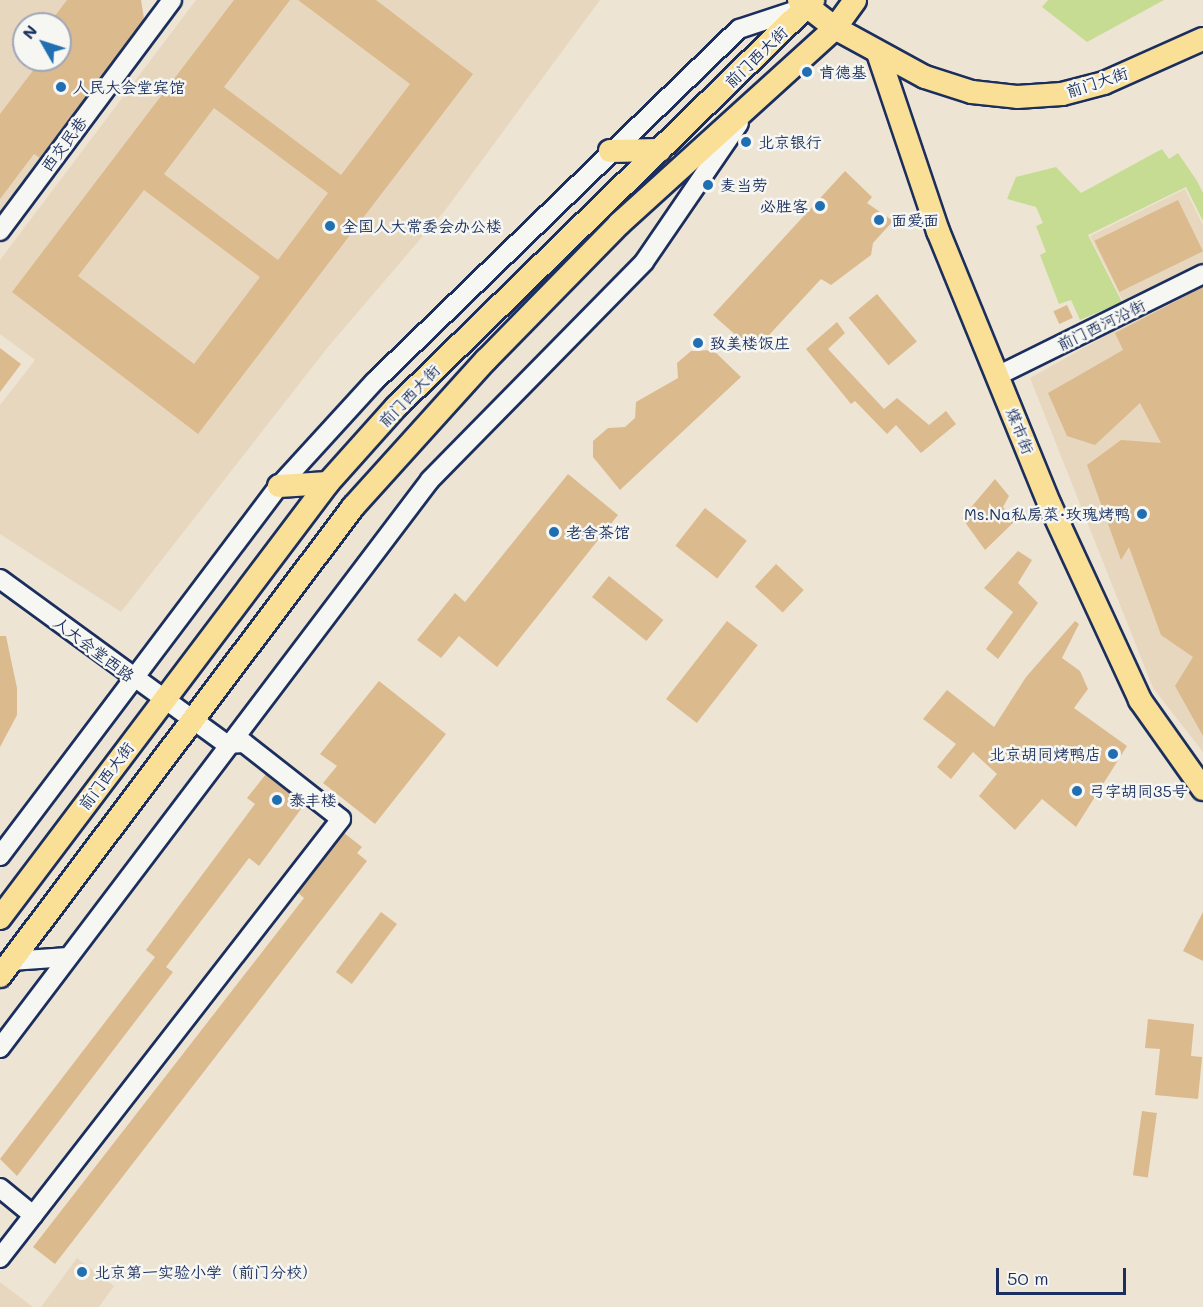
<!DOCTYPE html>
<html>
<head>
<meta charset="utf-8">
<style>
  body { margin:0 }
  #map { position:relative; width:1203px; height:1307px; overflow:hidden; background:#eee4d4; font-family:Mali,"LXGW WenKai TC",sans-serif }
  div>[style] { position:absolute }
  .built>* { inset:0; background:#e8d7bf }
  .green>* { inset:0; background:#c5dc92 }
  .building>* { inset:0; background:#dbba8e; transform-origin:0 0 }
  .roads { filter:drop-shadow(2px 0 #1b2f5e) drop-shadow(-2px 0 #1b2f5e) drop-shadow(0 2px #1b2f5e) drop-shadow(0 -2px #1b2f5e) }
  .minor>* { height:18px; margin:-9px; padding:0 9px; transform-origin:9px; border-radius:9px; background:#f6f6f2 }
  .major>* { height:22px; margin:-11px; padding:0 11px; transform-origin:11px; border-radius:11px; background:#fadf96 }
  .dots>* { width:16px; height:16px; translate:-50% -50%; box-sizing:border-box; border:3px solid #f6f6f2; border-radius:50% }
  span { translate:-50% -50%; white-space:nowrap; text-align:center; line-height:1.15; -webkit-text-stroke:5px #f6f6f2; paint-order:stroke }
  .street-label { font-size:16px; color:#1b2f5e }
  .poi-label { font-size:16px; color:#1b2f5e }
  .left { translate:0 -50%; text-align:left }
  .right { translate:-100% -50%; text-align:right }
  .north { position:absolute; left:12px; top:12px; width:60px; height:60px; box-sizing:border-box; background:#f6f6f2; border:2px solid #9ea6b7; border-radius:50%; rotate:309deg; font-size:16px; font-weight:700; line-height:24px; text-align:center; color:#1b2f5e }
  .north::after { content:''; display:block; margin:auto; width:21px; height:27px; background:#1f6fb2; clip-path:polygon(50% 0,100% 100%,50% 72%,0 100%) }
  .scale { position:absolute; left:996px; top:1268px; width:130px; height:27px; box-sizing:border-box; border:3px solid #1b2f5e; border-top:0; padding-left:8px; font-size:18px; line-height:21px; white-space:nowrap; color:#1b2f5e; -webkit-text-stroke:4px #f6f6f2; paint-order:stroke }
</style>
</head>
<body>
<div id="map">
  <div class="built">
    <div style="clip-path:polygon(evenodd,0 0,141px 0,142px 5px,131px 35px,0 211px,0 0,24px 24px,60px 24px,60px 60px,24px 60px,24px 24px)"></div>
    <div style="clip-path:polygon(196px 0,600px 0,446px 209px,328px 347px,121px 612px,0 534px,0 405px,35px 360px,0 334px,0 260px)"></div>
    <div style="clip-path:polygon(1185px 189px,1203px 225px,1203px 264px,1124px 303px,1090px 236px)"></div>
    <div style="clip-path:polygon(1203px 281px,1203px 752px,1153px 688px,1030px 378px)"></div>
    <div style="clip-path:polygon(77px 1258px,114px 1286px,99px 1307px,41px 1307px)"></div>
    <div style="clip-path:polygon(0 1282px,33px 1307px,0 1307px)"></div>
  </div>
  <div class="green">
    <div style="clip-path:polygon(1048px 0,1164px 0,1087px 42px,1042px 7px)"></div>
    <div style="clip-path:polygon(1162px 149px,1169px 159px,1178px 153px,1197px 181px,1203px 193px,1203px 221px,1186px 187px,1088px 235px,1122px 302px,1080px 320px,1071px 300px,1059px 304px,1040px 255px,1046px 252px,1036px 226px,1043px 223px,1036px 207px,1007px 199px,1016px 177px,1056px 167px,1081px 193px)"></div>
  </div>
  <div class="building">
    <div style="clip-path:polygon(67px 0,141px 0,144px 19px,40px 158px,34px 154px,0 199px,0 114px,41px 60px,60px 60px,60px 24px,51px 21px)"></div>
    <div style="clip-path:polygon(evenodd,234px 0,290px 0,224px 87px,341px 175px,410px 84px,298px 0,376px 0,473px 74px,198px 434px,12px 292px,234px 0,214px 108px,328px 193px,278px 260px,164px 174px,214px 108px,234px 0,144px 190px,260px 277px,194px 364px,78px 276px,144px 190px)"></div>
    <div style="clip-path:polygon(845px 171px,872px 197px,867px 203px,893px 221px,873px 243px,871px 255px,831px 285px,821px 279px,754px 351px,713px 315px)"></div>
    <div style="left:1178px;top:200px;width:57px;height:93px;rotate:64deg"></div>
    <div style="clip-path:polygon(1203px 287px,1203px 736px,1175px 686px,1193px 657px,1161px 635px,1129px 547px,1121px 560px,1087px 465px,1121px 440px,1161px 443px,1140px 403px,1095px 445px,1067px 436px,1048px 393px,1123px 350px,1115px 333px)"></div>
    <div style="left:877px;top:294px;width:62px;height:37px;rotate:50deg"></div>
    <div style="left:1067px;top:305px;width:14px;height:15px;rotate:65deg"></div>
    <div style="clip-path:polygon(837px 322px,845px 333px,828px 349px,884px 409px,897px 398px,929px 425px,946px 411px,956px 424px,921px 453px,896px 425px,887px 434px,855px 401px,851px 404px,806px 349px)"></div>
    <div style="clip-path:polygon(0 348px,21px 364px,0 392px)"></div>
    <div style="clip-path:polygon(713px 350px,741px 377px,620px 490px,593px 457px,593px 441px,608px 428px,625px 427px,635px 418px,636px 402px,678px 378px,677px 363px,691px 351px)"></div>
    <div style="clip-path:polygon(568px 474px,618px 515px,497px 667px,459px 636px,441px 658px,417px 640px,455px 593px,465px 602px)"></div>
    <div style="clip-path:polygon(995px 479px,1009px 496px,1003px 507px,1015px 521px,985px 550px,962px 518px)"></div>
    <div style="left:705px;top:508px;width:53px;height:48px;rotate:38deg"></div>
    <div style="clip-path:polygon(1018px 551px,1032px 560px,1018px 583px,1038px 603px,998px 659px,986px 649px,1013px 612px,984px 588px)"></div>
    <div style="left:776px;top:564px;width:38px;height:31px;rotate:43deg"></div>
    <div style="left:609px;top:576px;width:70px;height:27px;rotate:39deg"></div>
    <div style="left:727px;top:621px;width:39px;height:99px;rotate:38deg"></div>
    <div style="clip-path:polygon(1075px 621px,1079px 624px,1062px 658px,1080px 671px,1088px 689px,1074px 708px,1127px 746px,1076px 827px,1042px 799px,1015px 830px,979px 796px,997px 774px,973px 752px,951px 779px,937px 767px,956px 744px,923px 719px,947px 690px,994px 727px,1026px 677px)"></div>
    <div style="clip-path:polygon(0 636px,6px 636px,17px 688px,17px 715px,0 747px)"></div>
    <div style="clip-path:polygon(379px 681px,446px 734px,375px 824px,323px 783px,337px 766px,320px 754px)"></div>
    <div style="clip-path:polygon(266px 774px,304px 805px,259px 866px,249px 858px,166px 967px,173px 972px,17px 1176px,0 1159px,155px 957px,146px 950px,255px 804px,247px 798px)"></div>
    <div style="clip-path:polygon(344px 833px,362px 847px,357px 853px,367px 861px,55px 1264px,33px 1247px,304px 898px,298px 893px)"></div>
    <div style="left:381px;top:912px;width:20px;height:75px;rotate:37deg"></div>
    <div style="clip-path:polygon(1203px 912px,1203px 961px,1183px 951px)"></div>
    <div style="clip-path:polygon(1148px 1019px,1194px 1024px,1191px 1056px,1202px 1057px,1198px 1099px,1155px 1095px,1160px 1049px,1145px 1048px)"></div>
    <div style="left:1142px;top:1111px;width:15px;height:65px;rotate:8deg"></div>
  </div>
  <div class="roads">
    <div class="minor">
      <div style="left:0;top:231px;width:288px;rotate:-53.3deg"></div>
      <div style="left:997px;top:376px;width:230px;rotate:-26.3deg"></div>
      <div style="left:0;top:579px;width:280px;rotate:36.1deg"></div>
      <div style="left:226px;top:744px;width:18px;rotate:-3deg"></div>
      <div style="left:244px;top:743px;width:123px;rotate:38.1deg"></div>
      <div style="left:341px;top:819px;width:556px;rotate:127.84deg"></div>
      <div style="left:0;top:856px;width:463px;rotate:-53deg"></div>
      <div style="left:279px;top:486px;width:141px;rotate:-47.6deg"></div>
      <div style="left:374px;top:382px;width:508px;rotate:-44.04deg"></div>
      <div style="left:739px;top:29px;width:67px;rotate:-18.2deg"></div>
      <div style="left:11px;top:961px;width:57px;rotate:-4deg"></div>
      <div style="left:0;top:1048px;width:712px;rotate:-52.87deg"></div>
      <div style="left:430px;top:480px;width:305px;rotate:-45.5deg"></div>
      <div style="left:644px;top:262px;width:168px;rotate:-55.6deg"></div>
      <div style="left:0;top:1188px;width:43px;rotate:39.3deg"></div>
    </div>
    <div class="major">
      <div style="left:799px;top:0;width:46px;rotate:37.9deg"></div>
      <div style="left:835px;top:28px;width:102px;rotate:28.6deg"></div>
      <div style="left:925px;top:77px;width:49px;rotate:17.7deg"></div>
      <div style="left:972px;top:92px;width:45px;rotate:6.3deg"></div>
      <div style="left:1017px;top:97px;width:45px;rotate:-3.8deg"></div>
      <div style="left:1062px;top:94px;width:43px;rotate:-14.7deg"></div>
      <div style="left:1104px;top:83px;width:108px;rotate:-24deg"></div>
      <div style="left:878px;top:53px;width:188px;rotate:71.4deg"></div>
      <div style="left:938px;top:231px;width:296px;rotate:67.8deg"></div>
      <div style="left:1050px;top:505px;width:215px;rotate:65.2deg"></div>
      <div style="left:1140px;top:700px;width:109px;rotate:54.7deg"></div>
      <div style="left:610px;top:151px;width:50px;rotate:-1.1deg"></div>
      <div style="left:279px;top:486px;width:49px;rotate:-3.5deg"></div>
      <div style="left:0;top:918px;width:545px;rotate:-52.98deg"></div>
      <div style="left:328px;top:483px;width:102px;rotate:-48.2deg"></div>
      <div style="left:396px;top:407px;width:583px;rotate:-44.3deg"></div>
      <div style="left:0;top:976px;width:587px;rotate:-53.03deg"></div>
      <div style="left:353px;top:507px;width:198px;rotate:-47.9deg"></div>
      <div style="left:486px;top:360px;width:190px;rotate:-45.6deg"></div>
      <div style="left:619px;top:224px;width:292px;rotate:-42.2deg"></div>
      <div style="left:835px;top:28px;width:34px;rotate:-54deg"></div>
    </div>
  </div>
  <div class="dots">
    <div style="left:807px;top:72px;background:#1f6fb2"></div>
    <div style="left:61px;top:87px;background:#1f6fb2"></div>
    <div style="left:746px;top:142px;background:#1f6fb2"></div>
    <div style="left:708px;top:185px;background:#1f6fb2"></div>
    <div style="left:820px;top:206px;background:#1f6fb2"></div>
    <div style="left:879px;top:220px;background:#1f6fb2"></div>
    <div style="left:330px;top:226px;background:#1f6fb2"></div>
    <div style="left:698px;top:343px;background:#1f6fb2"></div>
    <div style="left:1142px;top:514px;background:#1f6fb2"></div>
    <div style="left:554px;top:532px;background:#1f6fb2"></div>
    <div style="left:1113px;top:754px;background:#1f6fb2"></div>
    <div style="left:1077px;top:791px;background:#1f6fb2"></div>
    <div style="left:277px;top:800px;background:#1f6fb2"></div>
    <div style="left:82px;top:1272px;background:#1f6fb2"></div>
  </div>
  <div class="street-label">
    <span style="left:756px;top:57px;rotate:-44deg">前门西大街</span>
    <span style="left:1097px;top:82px;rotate:-18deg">前门大街</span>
    <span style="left:64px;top:144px;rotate:-53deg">西交民巷</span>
    <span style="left:1101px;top:325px;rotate:-26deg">前门西河沿街</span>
    <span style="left:409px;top:396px;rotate:-46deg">前门西大街</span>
    <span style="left:1020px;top:431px;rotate:68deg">煤市街</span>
    <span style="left:94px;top:649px;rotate:37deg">人大会堂西路</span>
    <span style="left:106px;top:776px;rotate:-53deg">前门西大街</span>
  </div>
  <div class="poi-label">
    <span class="left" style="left:819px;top:72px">肯德基</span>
    <span class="left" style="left:73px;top:87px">人民大会堂宾馆</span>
    <span class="left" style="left:758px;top:142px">北京银行</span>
    <span class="left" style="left:720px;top:185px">麦当劳</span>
    <span class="right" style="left:808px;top:206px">必胜客</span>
    <span class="left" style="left:891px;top:220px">面爱面</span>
    <span class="left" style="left:342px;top:226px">全国人大常委会办公楼</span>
    <span class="left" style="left:710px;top:343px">致美楼饭庄</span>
    <span class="right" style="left:1130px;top:514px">Ms.Na私房菜·玫瑰烤鸭</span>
    <span class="left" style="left:566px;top:532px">老舍茶馆</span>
    <span class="right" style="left:1101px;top:754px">北京胡同烤鸭店</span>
    <span class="left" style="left:1089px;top:791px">弓字胡同35号</span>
    <span class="left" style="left:289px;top:800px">泰丰楼</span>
    <span class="left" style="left:94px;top:1272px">北京第一实验小学（前门分校）</span>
  </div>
  <div class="north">N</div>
  <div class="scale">50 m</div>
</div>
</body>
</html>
